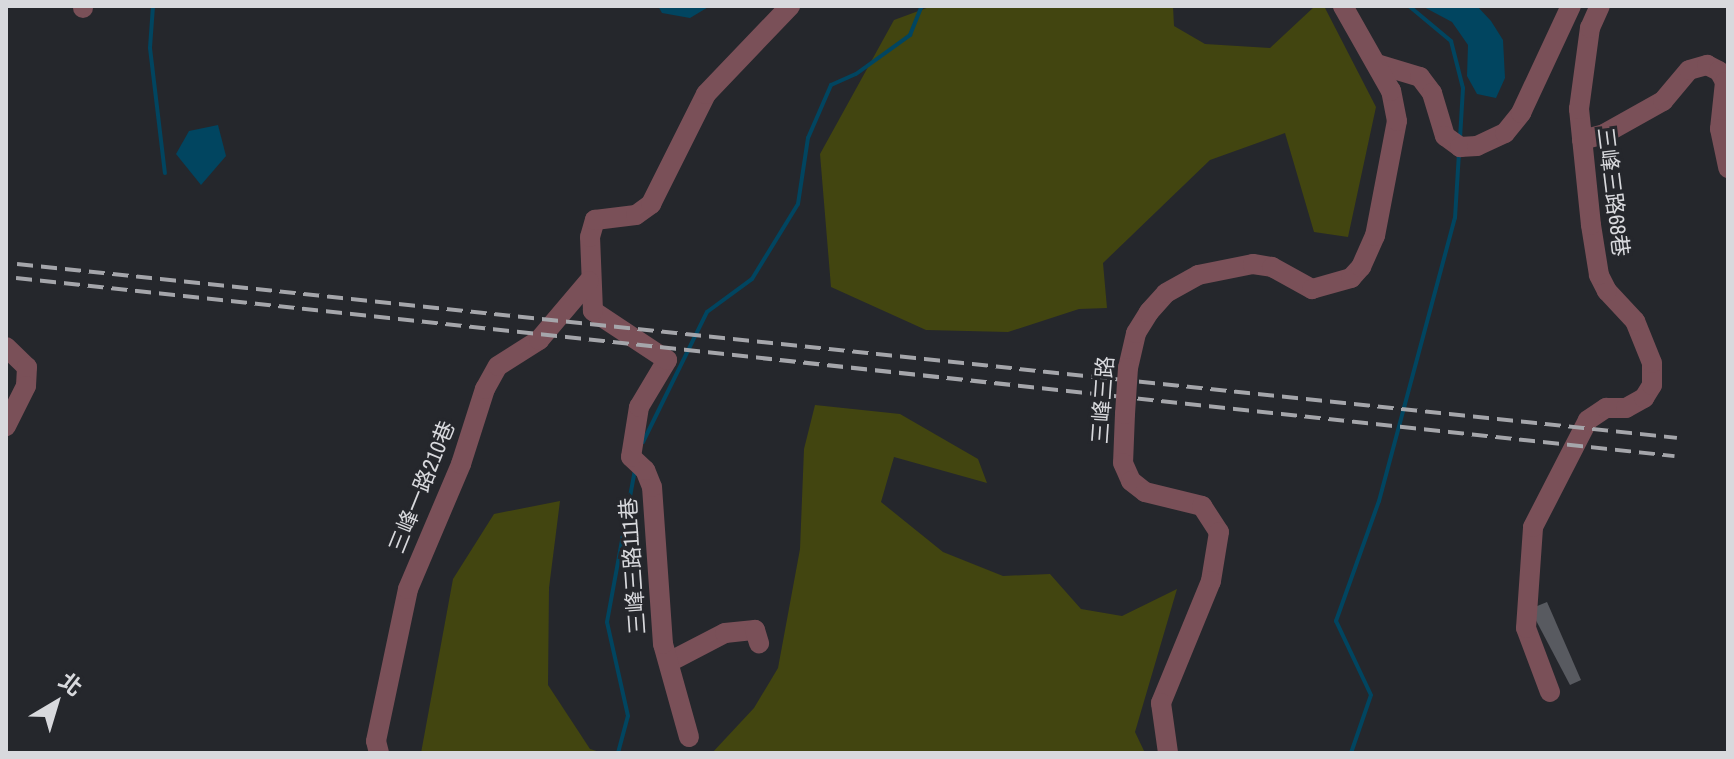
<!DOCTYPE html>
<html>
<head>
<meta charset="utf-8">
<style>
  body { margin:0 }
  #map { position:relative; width:1734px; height:759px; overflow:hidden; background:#25272c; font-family:"Archivo Narrow","Noto Sans TC",sans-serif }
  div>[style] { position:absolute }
  .green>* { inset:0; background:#424510 }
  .water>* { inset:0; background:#014560 }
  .stream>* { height:4px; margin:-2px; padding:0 2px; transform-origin:2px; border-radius:2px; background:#014560 }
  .building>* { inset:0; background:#585a60 }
  .minor>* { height:20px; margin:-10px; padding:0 10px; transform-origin:10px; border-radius:10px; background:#7a5058 }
  .rail>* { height:4px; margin-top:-2px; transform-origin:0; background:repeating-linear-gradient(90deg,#a5a6ab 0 16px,transparent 0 24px) }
  .minor-bridge>* { height:20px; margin:-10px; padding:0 10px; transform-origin:10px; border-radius:10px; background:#7a5058 }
  span { translate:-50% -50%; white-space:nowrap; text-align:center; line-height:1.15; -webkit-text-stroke:6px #25272c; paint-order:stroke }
  .street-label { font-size:22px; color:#d8d9dd }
  .frame { position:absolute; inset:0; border:8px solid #d8d9dd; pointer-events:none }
  .north { position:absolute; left:16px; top:663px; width:80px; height:80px; -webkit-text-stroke:6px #25272c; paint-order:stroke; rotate:38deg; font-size:22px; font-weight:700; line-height:32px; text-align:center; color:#d8d9dd }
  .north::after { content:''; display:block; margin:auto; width:28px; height:36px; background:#d8d9dd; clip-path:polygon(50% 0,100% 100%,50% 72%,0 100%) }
</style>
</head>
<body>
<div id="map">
  <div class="green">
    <div style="clip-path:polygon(932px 6px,1173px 6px,1174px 26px,1205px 44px,1270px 48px,1315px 6px,1324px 6px,1376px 107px,1348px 237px,1314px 232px,1285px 133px,1210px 160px,1103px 263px,1107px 308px,1079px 309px,1008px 332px,926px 330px,831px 287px,820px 154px,894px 20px)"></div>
    <div style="clip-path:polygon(815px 405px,900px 414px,978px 459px,987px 483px,894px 457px,881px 502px,943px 552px,1003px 576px,1050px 574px,1081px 609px,1122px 616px,1177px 589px,1135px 732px,1145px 753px,712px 753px,754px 708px,778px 668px,800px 549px,804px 449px)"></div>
    <div style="clip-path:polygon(560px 501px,549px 588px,548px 685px,590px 749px,603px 753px,421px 753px,453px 579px,494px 514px)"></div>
  </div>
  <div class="water">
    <div style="clip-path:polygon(658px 6px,710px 6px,690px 18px,662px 13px)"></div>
    <div style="clip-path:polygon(1422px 6px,1477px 6px,1491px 21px,1503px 40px,1505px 78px,1496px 98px,1477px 94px,1467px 76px,1468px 45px,1452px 22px)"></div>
    <div style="clip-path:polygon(218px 125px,226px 156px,201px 185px,176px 154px,189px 131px)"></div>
  </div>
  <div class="stream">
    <div style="left:153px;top:6px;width:42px;rotate:94.1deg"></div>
    <div style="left:150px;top:48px;width:126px;rotate:83.2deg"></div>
    <div style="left:1409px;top:6px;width:55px;rotate:39.8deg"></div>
    <div style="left:1451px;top:41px;width:49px;rotate:75.7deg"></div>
    <div style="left:1463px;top:88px;width:51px;rotate:93.4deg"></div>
    <div style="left:643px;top:442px;width:145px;rotate:-63.8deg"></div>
    <div style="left:707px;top:312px;width:56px;rotate:-36.3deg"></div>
    <div style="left:752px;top:279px;width:88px;rotate:-58.5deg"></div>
    <div style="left:798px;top:204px;width:67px;rotate:-81.4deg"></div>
    <div style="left:808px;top:138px;width:58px;rotate:-66.5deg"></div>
    <div style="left:831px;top:85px;width:27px;rotate:-24deg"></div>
    <div style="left:856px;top:74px;width:67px;rotate:-35.8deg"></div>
    <div style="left:910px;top:35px;width:31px;rotate:-68deg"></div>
    <div style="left:618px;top:753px;width:38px;rotate:-75deg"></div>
    <div style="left:628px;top:716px;width:96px;rotate:-102.6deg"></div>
    <div style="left:607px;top:622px;width:155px;rotate:-79.6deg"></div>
    <div style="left:1351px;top:753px;width:61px;rotate:-71deg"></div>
    <div style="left:1371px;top:695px;width:82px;rotate:-115.3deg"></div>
    <div style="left:1336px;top:621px;width:127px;rotate:-70.3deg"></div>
    <div style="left:1379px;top:501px;width:293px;rotate:-75deg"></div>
    <div style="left:1455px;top:218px;width:66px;rotate:-86.5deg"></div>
  </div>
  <div class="building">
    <div style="clip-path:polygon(1547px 602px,1581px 680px,1570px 685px,1530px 609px)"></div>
  </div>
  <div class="minor">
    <div style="left:83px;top:6px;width:2px;rotate:90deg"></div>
    <div style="left:1377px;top:64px;width:45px;rotate:16.8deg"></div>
    <div style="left:1420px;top:77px;width:20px;rotate:53deg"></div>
    <div style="left:1432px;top:93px;width:45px;rotate:73.2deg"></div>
    <div style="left:1445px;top:136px;width:19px;rotate:36deg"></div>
    <div style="left:1460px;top:147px;width:17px;rotate:-3deg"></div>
    <div style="left:1477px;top:146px;width:31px;rotate:-25deg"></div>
    <div style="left:1505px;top:133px;width:26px;rotate:-51deg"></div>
    <div style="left:1521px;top:113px;width:118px;rotate:-65deg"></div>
    <div style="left:1582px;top:140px;width:23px;rotate:-15deg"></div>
    <div style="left:1604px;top:134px;width:68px;rotate:-29.2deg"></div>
    <div style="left:1663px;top:101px;width:40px;rotate:-50deg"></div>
    <div style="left:1689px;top:70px;width:19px;rotate:-16deg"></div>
    <div style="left:1707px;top:65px;width:13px;rotate:27deg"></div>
    <div style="left:1719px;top:71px;width:13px;rotate:61deg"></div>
    <div style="left:1725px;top:82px;width:47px;rotate:96.1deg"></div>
    <div style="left:1720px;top:129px;width:40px;rotate:78deg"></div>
    <div style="left:6px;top:347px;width:29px;rotate:44deg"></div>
    <div style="left:27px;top:367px;width:19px;rotate:93deg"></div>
    <div style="left:26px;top:386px;width:45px;rotate:116.6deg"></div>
    <div style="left:1128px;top:368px;width:36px;rotate:-77deg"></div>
    <div style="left:1136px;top:333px;width:25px;rotate:-58deg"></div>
    <div style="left:1149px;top:312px;width:25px;rotate:-48deg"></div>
    <div style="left:1166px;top:293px;width:37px;rotate:-29deg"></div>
    <div style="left:1198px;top:275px;width:56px;rotate:-11.3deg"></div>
    <div style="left:1253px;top:264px;width:19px;rotate:9deg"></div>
    <div style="left:1272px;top:267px;width:46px;rotate:28.8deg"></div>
    <div style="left:1312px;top:289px;width:41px;rotate:-15.8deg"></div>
    <div style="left:1351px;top:278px;width:15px;rotate:-48deg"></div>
    <div style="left:1361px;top:267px;width:34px;rotate:-66deg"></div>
    <div style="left:1375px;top:236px;width:117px;rotate:-79.2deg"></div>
    <div style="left:1397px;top:121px;width:31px;rotate:-101deg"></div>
    <div style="left:1391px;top:91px;width:98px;rotate:-119.5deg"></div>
    <div style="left:1125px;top:414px;width:49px;rotate:92.3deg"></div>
    <div style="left:1123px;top:463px;width:20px;rotate:66deg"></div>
    <div style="left:1131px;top:481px;width:18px;rotate:38deg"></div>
    <div style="left:1145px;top:492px;width:59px;rotate:13.8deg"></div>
    <div style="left:1202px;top:506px;width:31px;rotate:57deg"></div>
    <div style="left:1219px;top:532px;width:50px;rotate:99.3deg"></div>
    <div style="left:1211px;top:581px;width:132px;rotate:112.3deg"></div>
    <div style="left:1161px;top:703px;width:50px;rotate:82deg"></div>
    <div style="left:671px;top:661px;width:61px;rotate:-27.4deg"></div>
    <div style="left:725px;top:633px;width:30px;rotate:-6deg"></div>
    <div style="left:755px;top:630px;width:14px;rotate:73deg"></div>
    <div style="left:1550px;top:692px;width:68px;rotate:-110.6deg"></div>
    <div style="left:1526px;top:628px;width:101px;rotate:-86deg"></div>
    <div style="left:1533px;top:527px;width:120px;rotate:-62.8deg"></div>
    <div style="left:1588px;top:420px;width:22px;rotate:-34deg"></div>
    <div style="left:1606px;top:408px;width:20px"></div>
    <div style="left:1626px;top:408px;width:21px;rotate:-29deg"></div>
    <div style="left:1644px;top:398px;width:15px;rotate:-58deg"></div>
    <div style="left:1652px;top:385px;width:22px;rotate:-90deg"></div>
    <div style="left:1652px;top:363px;width:45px;rotate:-112deg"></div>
    <div style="left:1635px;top:321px;width:41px;rotate:-133deg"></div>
    <div style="left:1607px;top:291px;width:18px;rotate:-117deg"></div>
    <div style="left:1599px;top:275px;width:51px;rotate:-99.1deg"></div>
    <div style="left:1591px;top:225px;width:117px;rotate:-95.9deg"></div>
    <div style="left:1579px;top:109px;width:82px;rotate:-82.3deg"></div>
    <div style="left:1590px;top:28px;width:24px;rotate:-66deg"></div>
    <div style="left:689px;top:737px;width:97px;rotate:-105.6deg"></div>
    <div style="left:663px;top:644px;width:157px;rotate:-94deg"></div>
    <div style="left:652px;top:487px;width:18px;rotate:-112deg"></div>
    <div style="left:645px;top:470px;width:19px;rotate:-137deg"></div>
    <div style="left:631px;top:457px;width:51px;rotate:-80.9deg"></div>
    <div style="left:639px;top:407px;width:55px;rotate:-59.2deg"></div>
    <div style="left:667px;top:360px;width:89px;rotate:-146.5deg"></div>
    <div style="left:593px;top:311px;width:74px;rotate:-92.3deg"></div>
    <div style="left:590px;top:237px;width:18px;rotate:-74deg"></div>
    <div style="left:595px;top:220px;width:41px;rotate:-7deg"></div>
    <div style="left:636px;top:215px;width:19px;rotate:-36deg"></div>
    <div style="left:651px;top:204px;width:123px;rotate:-63.4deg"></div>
    <div style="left:706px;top:94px;width:122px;rotate:-46.3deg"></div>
    <div style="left:379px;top:753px;width:12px;rotate:-104deg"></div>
    <div style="left:376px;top:741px;width:155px;rotate:-78.1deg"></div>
    <div style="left:408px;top:589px;width:136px;rotate:-67deg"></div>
    <div style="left:461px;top:464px;width:79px;rotate:-72.3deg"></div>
    <div style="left:485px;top:389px;width:26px;rotate:-61deg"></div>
    <div style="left:498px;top:366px;width:49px;rotate:-32.4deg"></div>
    <div style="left:539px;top:340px;width:77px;rotate:-49.7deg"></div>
  </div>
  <div class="rail">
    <div style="left:17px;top:264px;width:1669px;rotate:5.98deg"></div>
    <div style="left:16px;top:278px;width:1668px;rotate:6.13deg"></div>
  </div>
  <div class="minor-bridge">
    <div style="left:1125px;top:414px;width:46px;rotate:-86.3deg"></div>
  </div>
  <div class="street-label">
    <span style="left:1613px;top:192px;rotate:83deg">三峰三路68巷</span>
    <span style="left:1103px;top:400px;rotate:-86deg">三峰三路</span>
    <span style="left:422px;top:487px;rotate:-68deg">三峰一路210巷</span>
    <span style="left:633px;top:566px;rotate:-94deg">三峰三路111巷</span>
  </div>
  <div class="frame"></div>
  <div class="north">北</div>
</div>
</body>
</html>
